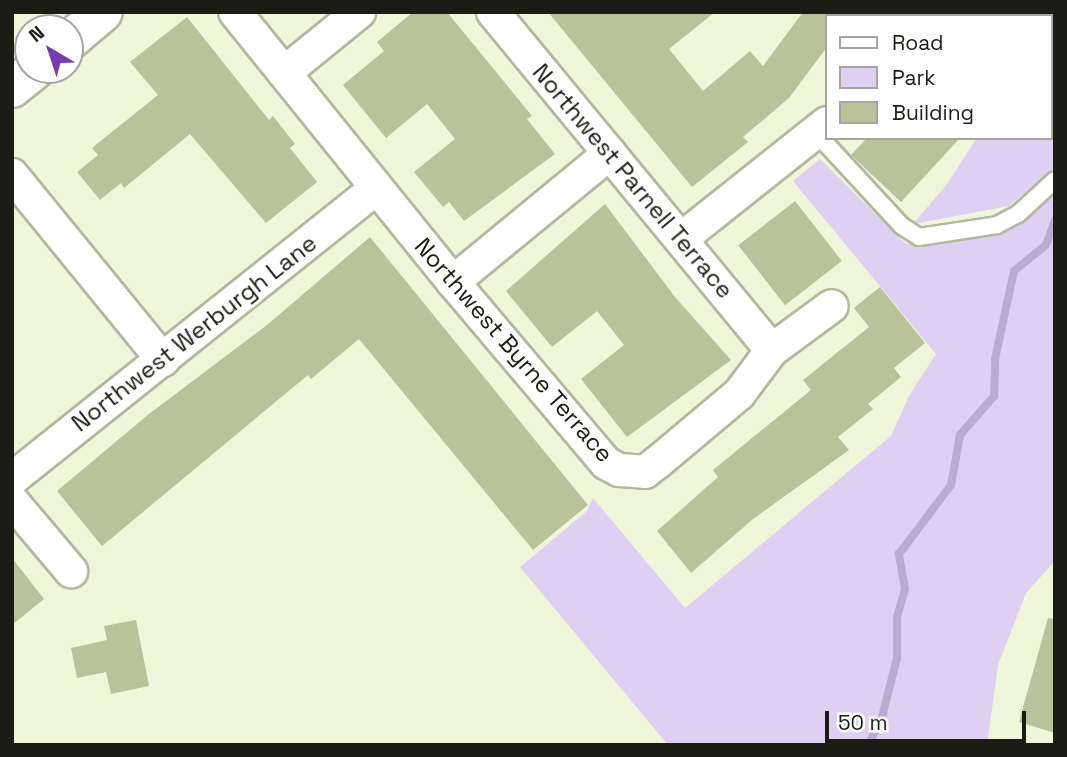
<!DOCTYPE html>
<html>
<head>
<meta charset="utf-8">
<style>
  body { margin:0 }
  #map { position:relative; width:1067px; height:757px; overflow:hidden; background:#eff6da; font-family:"Space Grotesk",sans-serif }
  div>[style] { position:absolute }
  .green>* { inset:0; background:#dfcff3 }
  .stream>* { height:8px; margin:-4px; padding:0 4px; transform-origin:4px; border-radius:4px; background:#bcabd1 }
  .building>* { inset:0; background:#b9c298; transform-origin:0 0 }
  .roads { filter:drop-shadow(2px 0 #b2b89d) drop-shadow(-2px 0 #b2b89d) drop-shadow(0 2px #b2b89d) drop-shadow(0 -2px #b2b89d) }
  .service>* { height:16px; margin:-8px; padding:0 8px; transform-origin:8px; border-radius:8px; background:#fff }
  .minor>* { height:32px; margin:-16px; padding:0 16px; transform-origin:16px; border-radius:16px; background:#fff }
  .tertiary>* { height:38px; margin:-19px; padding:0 19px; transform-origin:19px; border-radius:19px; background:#fff }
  span { translate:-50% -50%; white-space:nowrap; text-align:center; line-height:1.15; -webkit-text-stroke:6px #fff; paint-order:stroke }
  .street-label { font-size:24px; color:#1b1d14 }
  .frame { position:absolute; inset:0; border:14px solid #1b1d14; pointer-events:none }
  .legend { position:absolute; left:825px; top:14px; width:228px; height:126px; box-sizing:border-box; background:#fff; border:2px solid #a4a5a1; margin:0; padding:9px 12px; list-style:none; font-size:21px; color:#1b1d14 }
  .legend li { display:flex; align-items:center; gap:14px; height:35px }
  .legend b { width:35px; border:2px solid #a4a5a1 }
  .north { position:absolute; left:14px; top:14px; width:70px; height:70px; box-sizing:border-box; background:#fff; border:2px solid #a4a5a1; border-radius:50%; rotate:321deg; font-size:19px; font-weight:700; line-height:28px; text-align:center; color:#1b1d14 }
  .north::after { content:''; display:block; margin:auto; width:24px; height:32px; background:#793aaf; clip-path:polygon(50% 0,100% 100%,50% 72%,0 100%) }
  .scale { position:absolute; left:825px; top:711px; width:201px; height:32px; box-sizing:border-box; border:4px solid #1b1d14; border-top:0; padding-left:9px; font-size:21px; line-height:24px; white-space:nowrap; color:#1b1d14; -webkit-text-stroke:5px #fff; paint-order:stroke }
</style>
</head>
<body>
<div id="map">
  <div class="green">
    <div style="clip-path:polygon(1017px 12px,1055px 12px,1055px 167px,1009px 206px,913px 224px,947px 184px,977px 138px,1051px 138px,1051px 16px,1017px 16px)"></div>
    <div style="clip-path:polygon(820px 159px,906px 244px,1019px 223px,1055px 190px,1055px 561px,1026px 593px,998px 665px,987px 745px,668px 745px,520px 567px,587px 511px,593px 498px,685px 608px,891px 436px,910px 394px,936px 354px,793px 181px)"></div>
  </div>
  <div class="stream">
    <div style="left:868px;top:745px;width:27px;rotate:-62deg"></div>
    <div style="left:881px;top:721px;width:65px;rotate:-75.7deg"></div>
    <div style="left:897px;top:658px;width:41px;rotate:-90deg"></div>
    <div style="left:897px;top:617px;width:29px;rotate:-74deg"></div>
    <div style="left:905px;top:589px;width:36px;rotate:-100deg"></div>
    <div style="left:899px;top:554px;width:86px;rotate:-53deg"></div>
    <div style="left:951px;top:485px;width:51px;rotate:-79.8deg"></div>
    <div style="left:960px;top:435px;width:52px;rotate:-48.9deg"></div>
    <div style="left:994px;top:396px;width:37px;rotate:-88deg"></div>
    <div style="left:995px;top:359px;width:90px;rotate:-77.8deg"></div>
    <div style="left:1014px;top:271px;width:41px;rotate:-39.1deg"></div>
    <div style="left:1046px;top:245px;width:27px;rotate:-70deg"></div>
  </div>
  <div class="building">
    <div style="clip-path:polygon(413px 12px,447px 12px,532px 116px,527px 119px,555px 154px,464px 221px,449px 202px,443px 207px,414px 172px,455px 139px,427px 104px,386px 138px,343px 85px,384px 51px,377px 42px)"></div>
    <div style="clip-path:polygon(548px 12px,715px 12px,669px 49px,703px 91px,750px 51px,763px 66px,803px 12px,827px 12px,827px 47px,789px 98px,743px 137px,748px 142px,692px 187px)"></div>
    <div style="clip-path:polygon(187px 17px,269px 120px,273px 116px,295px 144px,290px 148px,317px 182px,266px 223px,190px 134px,124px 188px,121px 183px,100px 200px,77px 172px,98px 155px,92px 148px,158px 95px,130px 62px)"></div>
    <div style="clip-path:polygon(867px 138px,960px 138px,901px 202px,851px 155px)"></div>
    <div style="left:795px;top:201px;width:76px;height:72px;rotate:52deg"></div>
    <div style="clip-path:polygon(605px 204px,675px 297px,731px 360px,627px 437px,581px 379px,624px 345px,597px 311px,552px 347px,506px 291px)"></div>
    <div style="clip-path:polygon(370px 237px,588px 505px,533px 550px,359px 339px,311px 379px,308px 375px,102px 546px,57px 491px,149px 414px,267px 325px)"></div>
    <div style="clip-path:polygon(880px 287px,925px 343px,894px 368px,901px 377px,868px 404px,873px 409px,838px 437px,849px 450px,753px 519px,691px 573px,657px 531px,718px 477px,713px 470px,811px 390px,803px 380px,869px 327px,854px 308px)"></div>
    <div style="clip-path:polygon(12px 558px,44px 599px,12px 625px)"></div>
    <div style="clip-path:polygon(1048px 618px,1055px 619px,1055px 733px,1019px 722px)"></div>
    <div style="clip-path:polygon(136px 620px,149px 686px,111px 694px,106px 672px,77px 678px,71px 648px,107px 640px,104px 626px)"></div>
  </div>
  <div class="roads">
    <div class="service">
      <div style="left:817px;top:134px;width:125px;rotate:47.3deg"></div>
      <div style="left:902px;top:226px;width:20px;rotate:33deg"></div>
      <div style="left:919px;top:237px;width:79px;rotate:-8.7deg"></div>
      <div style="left:997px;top:225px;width:24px;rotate:-28deg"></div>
      <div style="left:1018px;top:214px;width:50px;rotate:-42.6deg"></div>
    </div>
    <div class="minor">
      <div style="left:235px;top:12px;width:347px;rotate:51.1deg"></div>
      <div style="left:453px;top:282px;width:237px;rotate:49.8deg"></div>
      <div style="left:606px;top:463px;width:15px;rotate:28deg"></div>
      <div style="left:619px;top:470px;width:26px;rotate:4deg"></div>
      <div style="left:645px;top:472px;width:16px;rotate:-38deg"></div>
      <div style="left:658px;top:462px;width:106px;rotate:-40deg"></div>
      <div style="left:739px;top:394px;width:55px;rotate:-53.1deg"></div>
      <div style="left:772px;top:350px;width:74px;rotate:-36.3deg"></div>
      <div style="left:493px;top:12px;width:438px;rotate:50.5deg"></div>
      <div style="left:882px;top:16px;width:4px;rotate:-76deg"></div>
      <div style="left:284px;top:73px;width:97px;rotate:-39.1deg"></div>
      <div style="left:12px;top:175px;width:239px;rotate:50.8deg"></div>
      <div style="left:681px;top:239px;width:186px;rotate:-38.5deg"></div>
      <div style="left:453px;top:282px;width:203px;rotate:-39.4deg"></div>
      <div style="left:12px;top:479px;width:466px;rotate:-38.6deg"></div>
      <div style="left:12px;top:501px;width:92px;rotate:49.9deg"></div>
    </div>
    <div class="tertiary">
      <div style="left:70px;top:40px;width:43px;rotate:-40.3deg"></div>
      <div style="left:12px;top:88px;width:28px;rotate:-39deg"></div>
    </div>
  </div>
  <div class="street-label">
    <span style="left:633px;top:181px;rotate:50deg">Northwest Parnell Terrace</span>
    <span style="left:194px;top:333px;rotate:-38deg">Northwest Werburgh Lane</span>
    <span style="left:514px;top:350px;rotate:49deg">Northwest Byrne Terrace</span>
  </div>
  <div class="frame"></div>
  <ul class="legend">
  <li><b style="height:9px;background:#fff"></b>Road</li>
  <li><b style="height:19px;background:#dfcff3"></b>Park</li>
  <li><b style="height:19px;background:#b9c298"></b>Building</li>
  </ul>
  <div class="north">N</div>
  <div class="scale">50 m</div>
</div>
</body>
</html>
